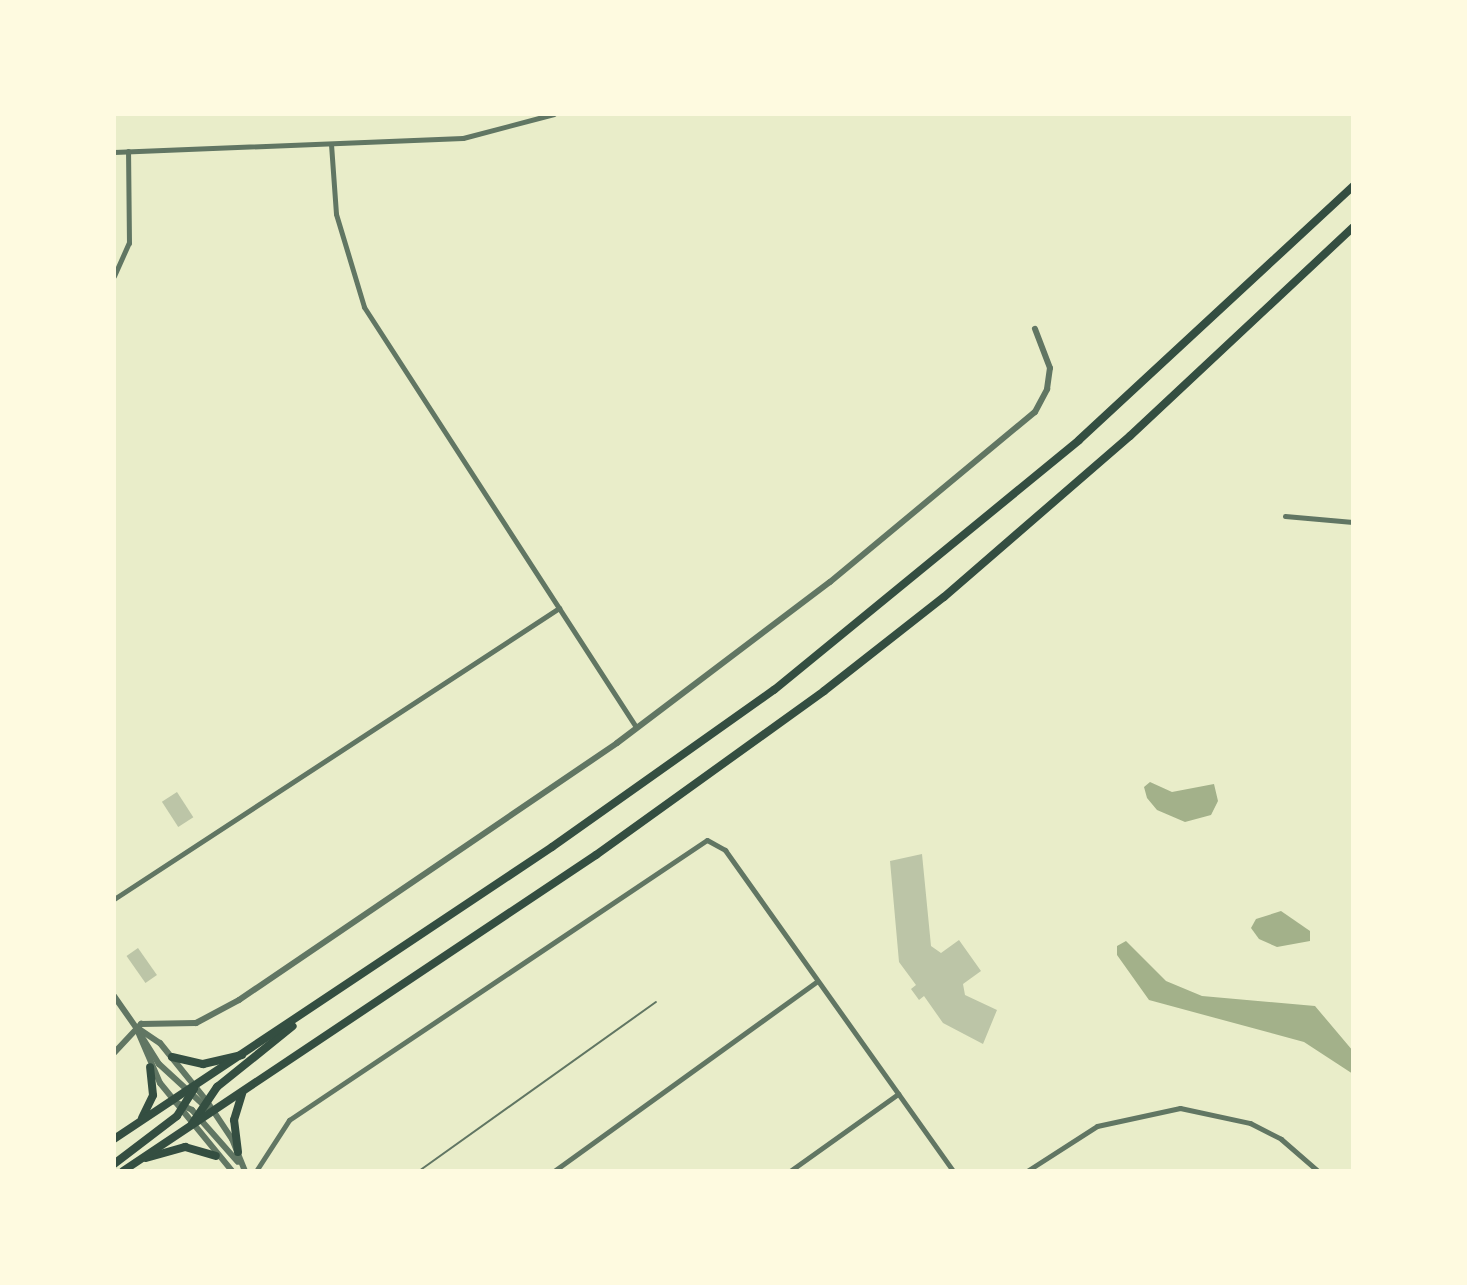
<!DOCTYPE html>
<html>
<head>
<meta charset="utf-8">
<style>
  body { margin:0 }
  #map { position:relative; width:1467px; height:1285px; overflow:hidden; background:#e9edc9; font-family:"Playfair Display",serif }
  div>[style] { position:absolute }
  .water>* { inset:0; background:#a3b18a }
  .building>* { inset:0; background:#bcc5a7; transform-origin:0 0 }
  .service>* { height:2px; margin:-1px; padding:0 1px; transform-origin:1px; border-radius:1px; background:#617663 }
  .minor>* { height:5px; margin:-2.5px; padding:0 2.5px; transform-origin:2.5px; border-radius:2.5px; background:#617663 }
  .tertiary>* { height:6px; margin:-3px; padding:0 3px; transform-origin:3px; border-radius:3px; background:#617663 }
  .primary>* { height:8px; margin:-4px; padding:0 4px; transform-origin:4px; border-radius:4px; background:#344e41 }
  span { translate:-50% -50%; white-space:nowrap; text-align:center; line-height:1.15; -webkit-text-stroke:6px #fefae0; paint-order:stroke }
  .frame { position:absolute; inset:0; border:116px solid #fefae0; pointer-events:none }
</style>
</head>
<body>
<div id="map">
  <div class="water">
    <div style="clip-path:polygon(1150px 782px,1172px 792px,1214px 784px,1218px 801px,1211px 815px,1185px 822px,1157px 810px,1147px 798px,1144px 787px)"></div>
    <div style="clip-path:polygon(1281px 911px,1310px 931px,1310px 941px,1277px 947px,1259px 939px,1251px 928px,1256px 919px)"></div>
    <div style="clip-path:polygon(1126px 941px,1166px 981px,1202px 996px,1315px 1006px,1353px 1051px,1353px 1074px,1304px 1042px,1149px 1000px,1117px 955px,1117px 946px)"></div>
  </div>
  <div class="building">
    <div style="left:177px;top:792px;width:30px;height:18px;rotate:57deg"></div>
    <div style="clip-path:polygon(922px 854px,931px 946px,941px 953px,959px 940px,981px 971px,963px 984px,965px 995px,997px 1010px,983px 1044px,943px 1023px,924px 996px,919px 1000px,911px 989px,916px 985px,899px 962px,890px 861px)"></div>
    <div style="left:138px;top:948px;width:33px;height:14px;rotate:55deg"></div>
  </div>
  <div class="service">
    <div style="left:419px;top:1171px;width:291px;rotate:-35.5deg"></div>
  </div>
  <div class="minor">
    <div style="left:331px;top:144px;width:70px;rotate:85.9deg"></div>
    <div style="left:336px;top:214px;width:97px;rotate:73.2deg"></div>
    <div style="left:364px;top:307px;width:500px;rotate:57.07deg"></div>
    <div style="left:114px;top:152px;width:349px;rotate:-2.3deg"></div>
    <div style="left:463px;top:138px;width:94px;rotate:-14.8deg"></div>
    <div style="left:114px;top:276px;width:36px;rotate:-66deg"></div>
    <div style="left:129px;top:243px;width:92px;rotate:-90.6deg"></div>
    <div style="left:1285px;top:516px;width:68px;rotate:5deg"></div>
    <div style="left:114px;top:899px;width:532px;rotate:-33.18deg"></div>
    <div style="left:256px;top:1171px;width:61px;rotate:-57.1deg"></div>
    <div style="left:289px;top:1120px;width:503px;rotate:-33.82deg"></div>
    <div style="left:707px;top:840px;width:21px;rotate:29deg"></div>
    <div style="left:725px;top:850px;width:394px;rotate:54.6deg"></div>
    <div style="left:554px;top:1171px;width:324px;rotate:-35.8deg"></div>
    <div style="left:790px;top:1171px;width:133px;rotate:-35.5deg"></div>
    <div style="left:1027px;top:1171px;width:83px;rotate:-32.7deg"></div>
    <div style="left:1097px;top:1126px;width:85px;rotate:-12.2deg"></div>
    <div style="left:1180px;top:1108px;width:72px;rotate:12.1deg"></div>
    <div style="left:1250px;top:1123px;width:35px;rotate:27deg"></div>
    <div style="left:1281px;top:1139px;width:49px;rotate:40.9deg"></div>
  </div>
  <div class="tertiary">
    <div style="left:114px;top:996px;width:38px;rotate:55deg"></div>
    <div style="left:136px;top:1027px;width:61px;rotate:66.8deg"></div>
    <div style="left:160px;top:1083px;width:114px;rotate:50.7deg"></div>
    <div style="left:136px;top:1027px;width:29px;rotate:34deg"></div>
    <div style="left:160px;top:1043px;width:73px;rotate:51.1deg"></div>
    <div style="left:206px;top:1100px;width:47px;rotate:56.3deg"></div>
    <div style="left:232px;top:1139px;width:35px;rotate:68deg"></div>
    <div style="left:142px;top:1037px;width:32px;rotate:58deg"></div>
    <div style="left:159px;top:1064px;width:65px;rotate:42.5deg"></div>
    <div style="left:114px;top:1053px;width:40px;rotate:-47deg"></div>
    <div style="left:141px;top:1024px;width:55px;rotate:-1deg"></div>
    <div style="left:196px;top:1023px;width:49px;rotate:-28.1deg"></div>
    <div style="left:239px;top:1000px;width:457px;rotate:-34.2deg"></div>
    <div style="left:617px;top:743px;width:267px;rotate:-37.1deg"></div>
    <div style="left:830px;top:582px;width:266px;rotate:-39.7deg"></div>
    <div style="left:1035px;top:412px;width:26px;rotate:-62deg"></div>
    <div style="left:1047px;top:389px;width:21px;rotate:-82deg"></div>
    <div style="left:1050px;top:368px;width:42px;rotate:-111deg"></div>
    <div style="left:173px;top:1101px;width:21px;rotate:25deg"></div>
    <div style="left:192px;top:1110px;width:69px;rotate:48.5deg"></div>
  </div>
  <div class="primary">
    <div style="left:172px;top:1057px;width:32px;rotate:13deg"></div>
    <div style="left:203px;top:1064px;width:40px;rotate:-13deg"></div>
    <div style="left:142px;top:1118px;width:25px;rotate:-64deg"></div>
    <div style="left:153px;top:1095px;width:28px;rotate:-96deg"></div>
    <div style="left:192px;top:1124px;width:45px;rotate:-56deg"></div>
    <div style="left:217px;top:1087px;width:97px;rotate:-38.8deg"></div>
    <div style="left:114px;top:1139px;width:526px;rotate:-33.69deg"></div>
    <div style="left:552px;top:847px;width:272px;rotate:-35.3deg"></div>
    <div style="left:774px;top:690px;width:394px;rotate:-39.3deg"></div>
    <div style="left:1079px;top:440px;width:374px;rotate:-42.8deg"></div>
    <div style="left:238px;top:1152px;width:32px;rotate:-97deg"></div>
    <div style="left:234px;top:1120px;width:28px;rotate:-73deg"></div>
    <div style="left:146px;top:1158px;width:41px;rotate:-15.8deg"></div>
    <div style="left:185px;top:1147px;width:32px;rotate:16deg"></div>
    <div style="left:114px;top:1164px;width:79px;rotate:-37.3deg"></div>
    <div style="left:177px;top:1116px;width:32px;rotate:-58deg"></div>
    <div style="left:123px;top:1171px;width:569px;rotate:-33.75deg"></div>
    <div style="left:596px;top:855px;width:281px;rotate:-35.7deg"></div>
    <div style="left:824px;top:691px;width:152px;rotate:-38.1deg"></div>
    <div style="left:944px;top:597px;width:246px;rotate:-40.9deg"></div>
    <div style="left:1130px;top:436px;width:306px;rotate:-43.1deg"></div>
  </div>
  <div class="frame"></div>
</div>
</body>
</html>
